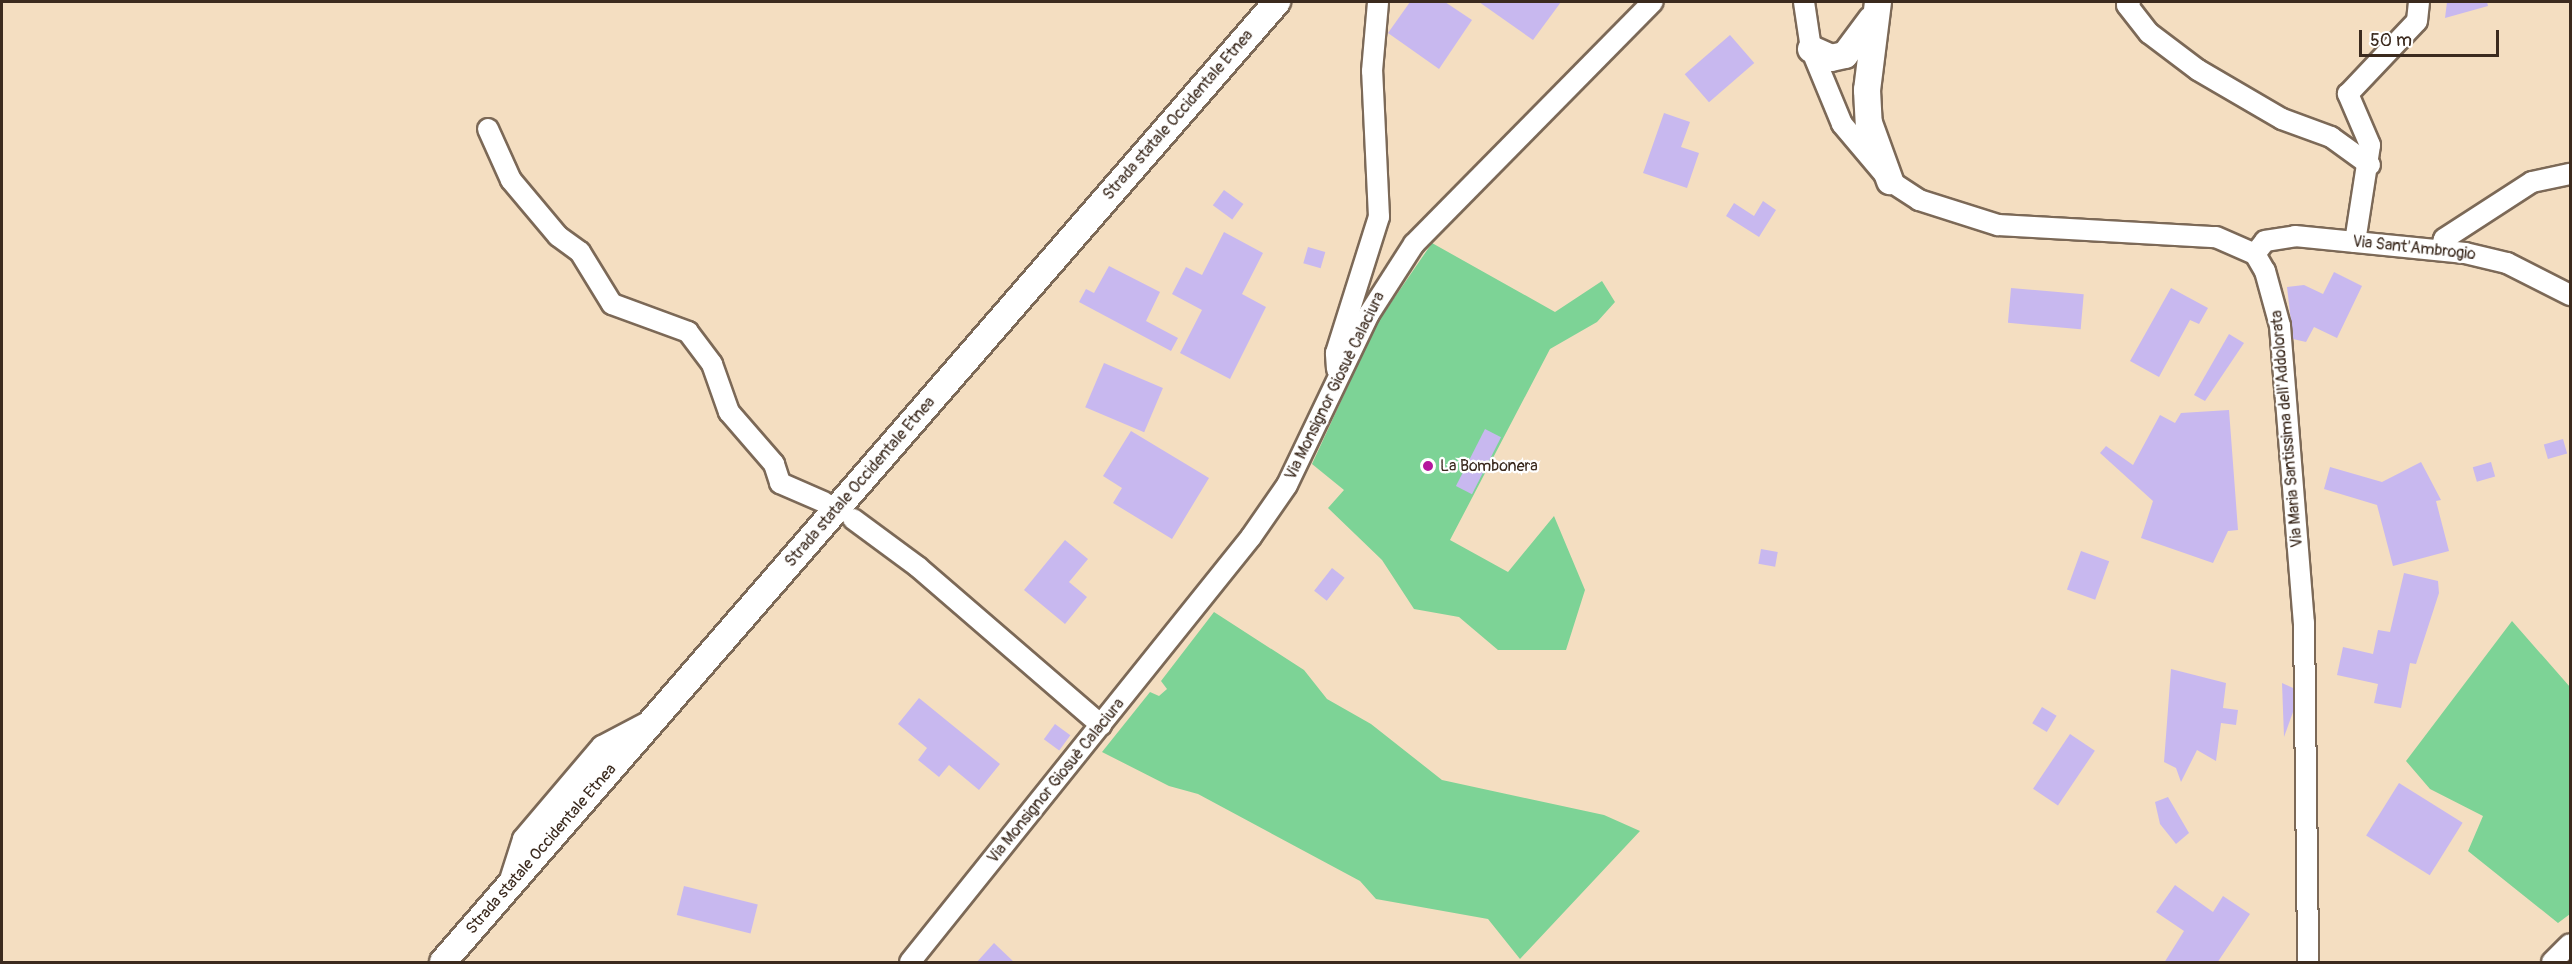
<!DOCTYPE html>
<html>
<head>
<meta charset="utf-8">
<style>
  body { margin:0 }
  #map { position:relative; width:2572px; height:964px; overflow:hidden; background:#f4dec1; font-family:Pangolin,sans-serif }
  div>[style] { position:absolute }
  .green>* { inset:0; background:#7dd396 }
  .building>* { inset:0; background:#c8b8ef; transform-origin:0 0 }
  .roads { filter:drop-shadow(2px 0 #7c6957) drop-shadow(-2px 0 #7c6957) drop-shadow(0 2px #7c6957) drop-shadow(0 -2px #7c6957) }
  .minor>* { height:20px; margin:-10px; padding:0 10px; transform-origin:10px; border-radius:10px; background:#fff }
  .major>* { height:26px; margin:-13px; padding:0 13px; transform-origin:13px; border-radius:13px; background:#fff }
  .dots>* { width:16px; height:16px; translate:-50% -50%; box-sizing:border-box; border:3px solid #fff; border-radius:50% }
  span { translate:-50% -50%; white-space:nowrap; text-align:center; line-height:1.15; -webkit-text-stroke:4.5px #fff; paint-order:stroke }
  .street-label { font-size:16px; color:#3b2a1e }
  .poi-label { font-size:16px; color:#3b2a1e }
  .left { translate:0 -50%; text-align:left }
  .frame { position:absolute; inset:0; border:3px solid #3b2a1e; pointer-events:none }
  .scale { position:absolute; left:2359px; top:30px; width:140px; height:27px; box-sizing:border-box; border:3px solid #3b2a1e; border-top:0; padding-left:8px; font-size:18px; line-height:21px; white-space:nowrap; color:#3b2a1e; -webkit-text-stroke:4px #fff; paint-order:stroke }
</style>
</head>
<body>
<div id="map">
  <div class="green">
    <div style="clip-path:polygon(1432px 243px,1555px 312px,1602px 281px,1615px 302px,1597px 322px,1550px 349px,1450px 540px,1508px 572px,1554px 516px,1585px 590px,1566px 650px,1498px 650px,1459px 617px,1414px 609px,1382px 560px,1328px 508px,1344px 490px,1312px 464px,1377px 323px)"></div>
    <div style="clip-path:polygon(1214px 612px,1304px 670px,1327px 699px,1371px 724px,1442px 780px,1604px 815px,1640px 831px,1520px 959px,1488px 919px,1376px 899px,1360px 881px,1198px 794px,1169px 786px,1102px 752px,1150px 692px,1159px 696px,1167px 689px,1161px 681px)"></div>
    <div style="clip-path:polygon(2512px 621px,2570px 687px,2570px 914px,2558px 923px,2468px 851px,2483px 816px,2430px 789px,2406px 761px)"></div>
  </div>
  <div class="building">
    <div style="clip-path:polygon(1410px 2px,1445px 2px,1472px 20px,1439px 69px,1388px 33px)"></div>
    <div style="clip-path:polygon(1479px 2px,1561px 2px,1533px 40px)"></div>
    <div style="clip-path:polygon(2447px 2px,2487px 2px,2488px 6px,2445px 18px)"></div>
    <div style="left:1730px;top:35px;width:37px;height:60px;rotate:49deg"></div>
    <div style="clip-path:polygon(1664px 113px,1690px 122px,1681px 147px,1699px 153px,1687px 188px,1643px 173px)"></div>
    <div style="left:1224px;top:190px;width:24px;height:19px;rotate:36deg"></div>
    <div style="clip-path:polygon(1763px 201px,1776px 210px,1759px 237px,1726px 216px,1734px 203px,1754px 216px)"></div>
    <div style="clip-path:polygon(1224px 232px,1263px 253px,1242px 294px,1266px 307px,1230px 379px,1180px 353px,1202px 310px,1172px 294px,1186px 267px,1202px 275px)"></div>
    <div style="left:1308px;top:247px;width:18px;height:17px;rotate:16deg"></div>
    <div style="clip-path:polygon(1109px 266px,1160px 292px,1146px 321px,1178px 338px,1171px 351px,1079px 302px,1086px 289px,1094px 293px)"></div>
    <div style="clip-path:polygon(2334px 272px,2362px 286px,2337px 338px,2314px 327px,2306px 342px,2293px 339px,2287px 287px,2304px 285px,2323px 294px)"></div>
    <div style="left:2011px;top:288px;width:73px;height:35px;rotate:5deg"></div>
    <div style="clip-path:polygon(2171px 288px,2208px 308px,2199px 324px,2190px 320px,2159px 377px,2130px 361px)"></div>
    <div style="clip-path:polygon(2229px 334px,2244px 343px,2205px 401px,2194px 395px)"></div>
    <div style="left:1104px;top:363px;width:64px;height:48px;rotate:23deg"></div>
    <div style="clip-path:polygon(2229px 410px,2238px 530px,2228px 531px,2213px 563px,2141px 538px,2153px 501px,2100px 453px,2106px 446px,2133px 465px,2160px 415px,2175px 423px,2181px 413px)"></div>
    <div style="left:1485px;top:429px;width:18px;height:64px;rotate:27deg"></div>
    <div style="clip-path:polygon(1131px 431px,1209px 478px,1172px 539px,1113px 503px,1122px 488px,1103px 476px)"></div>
    <div style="left:2563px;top:439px;width:15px;height:20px;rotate:74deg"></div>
    <div style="clip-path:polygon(2421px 462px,2441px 500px,2436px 501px,2449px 551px,2393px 566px,2377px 505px,2324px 489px,2330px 467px,2382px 482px)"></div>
    <div style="left:2491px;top:462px;width:15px;height:19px;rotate:74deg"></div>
    <div style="clip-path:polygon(1065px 540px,1088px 559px,1069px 582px,1087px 597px,1065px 624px,1024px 590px)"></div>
    <div style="left:1761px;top:549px;width:17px;height:15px;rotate:10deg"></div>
    <div style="left:2081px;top:551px;width:30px;height:41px;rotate:20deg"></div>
    <div style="left:1332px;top:568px;width:16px;height:29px;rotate:38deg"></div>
    <div style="clip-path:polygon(2404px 573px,2438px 581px,2439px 593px,2416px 664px,2410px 663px,2401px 708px,2374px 703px,2378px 684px,2337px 675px,2343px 647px,2373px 654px,2378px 630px,2390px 632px)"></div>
    <div style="clip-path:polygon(2171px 669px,2226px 683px,2223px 708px,2238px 710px,2236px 725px,2221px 723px,2216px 761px,2197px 750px,2181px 782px,2176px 768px,2164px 762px)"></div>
    <div style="clip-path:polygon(2282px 683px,2293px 688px,2293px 712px,2284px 737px)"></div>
    <div style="clip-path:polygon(919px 698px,1000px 764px,979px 790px,949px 765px,939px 777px,918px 760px,927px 748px,898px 724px)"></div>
    <div style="left:2042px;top:707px;width:17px;height:19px;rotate:31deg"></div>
    <div style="left:1055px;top:724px;width:19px;height:19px;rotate:36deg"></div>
    <div style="left:2070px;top:734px;width:30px;height:66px;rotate:34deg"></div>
    <div style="left:2399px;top:783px;width:75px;height:62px;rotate:32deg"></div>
    <div style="clip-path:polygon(2168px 797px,2189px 833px,2176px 844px,2160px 824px,2155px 802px)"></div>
    <div style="clip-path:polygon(2175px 885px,2213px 912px,2223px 896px,2250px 914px,2217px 963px,2164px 963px,2184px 931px,2156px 912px)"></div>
    <div style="left:684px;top:886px;width:76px;height:30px;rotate:14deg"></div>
    <div style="clip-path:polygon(994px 943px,1015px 963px,976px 963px)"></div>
  </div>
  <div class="roads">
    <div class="minor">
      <div style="left:1804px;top:2px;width:48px;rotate:81.5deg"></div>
      <div style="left:1811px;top:49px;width:81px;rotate:67.5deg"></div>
      <div style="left:1842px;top:124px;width:75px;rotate:49.9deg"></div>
      <div style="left:1890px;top:181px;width:35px;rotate:33deg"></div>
      <div style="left:1919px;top:200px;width:83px;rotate:17.6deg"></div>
      <div style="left:1998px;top:225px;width:218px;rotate:3.2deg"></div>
      <div style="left:2216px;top:237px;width:43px;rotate:23.6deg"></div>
      <div style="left:2255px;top:254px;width:20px;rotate:60deg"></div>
      <div style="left:2265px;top:271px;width:57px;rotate:74.7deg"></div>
      <div style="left:2280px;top:326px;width:298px;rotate:85.4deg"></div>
      <div style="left:2304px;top:623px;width:339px;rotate:89.3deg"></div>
      <div style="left:2130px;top:2px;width:4px;rotate:135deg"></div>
      <div style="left:2127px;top:5px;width:36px;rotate:52deg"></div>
      <div style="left:2149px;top:33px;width:61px;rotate:37.1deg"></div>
      <div style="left:2198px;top:70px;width:97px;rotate:30.3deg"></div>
      <div style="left:2282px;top:119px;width:52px;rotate:20.2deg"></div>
      <div style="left:2331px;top:137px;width:48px;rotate:35.7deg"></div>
      <div style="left:488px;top:129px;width:56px;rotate:65.7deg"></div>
      <div style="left:511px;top:180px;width:73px;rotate:50deg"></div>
      <div style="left:558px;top:236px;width:27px;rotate:36deg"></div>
      <div style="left:580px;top:252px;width:61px;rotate:58.4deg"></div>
      <div style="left:612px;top:304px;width:81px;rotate:20.2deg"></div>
      <div style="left:688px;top:332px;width:40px;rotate:53deg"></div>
      <div style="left:712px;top:364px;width:51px;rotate:70.5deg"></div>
      <div style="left:729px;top:412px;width:69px;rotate:49.1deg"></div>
      <div style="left:774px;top:464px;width:20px;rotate:72deg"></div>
      <div style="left:780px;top:483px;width:48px;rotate:23.4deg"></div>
      <div style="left:2355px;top:242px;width:98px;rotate:-81.2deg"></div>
      <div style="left:2370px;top:145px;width:56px;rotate:-113.3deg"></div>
      <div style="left:2348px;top:94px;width:100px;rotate:-46.6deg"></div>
      <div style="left:2417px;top:21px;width:19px;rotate:-84deg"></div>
      <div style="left:2441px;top:250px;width:11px;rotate:-75deg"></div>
      <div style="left:2444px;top:239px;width:105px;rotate:-32.9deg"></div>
      <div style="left:2532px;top:182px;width:39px;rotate:-12deg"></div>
      <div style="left:2255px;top:254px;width:16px;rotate:-52deg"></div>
      <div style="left:2265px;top:241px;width:30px;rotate:-9deg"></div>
      <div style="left:2295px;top:236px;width:171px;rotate:5.7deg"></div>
      <div style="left:2465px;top:253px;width:43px;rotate:13.4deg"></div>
      <div style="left:2507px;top:263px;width:71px;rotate:26.9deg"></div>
      <div style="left:1337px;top:369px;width:16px;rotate:-94deg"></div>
      <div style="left:1336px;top:353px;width:143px;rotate:-72.5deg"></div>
      <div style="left:1379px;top:217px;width:146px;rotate:-92.7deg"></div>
      <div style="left:1372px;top:71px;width:69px;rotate:-85deg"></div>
      <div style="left:853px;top:519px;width:81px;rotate:36.4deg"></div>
      <div style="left:918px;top:567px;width:242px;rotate:40.8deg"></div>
      <div style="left:509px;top:883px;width:46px;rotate:-72.3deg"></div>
      <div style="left:523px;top:839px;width:122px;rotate:-49.7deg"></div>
      <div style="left:602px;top:746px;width:52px;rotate:-27.6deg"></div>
      <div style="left:910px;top:962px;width:545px;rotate:-51.26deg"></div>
      <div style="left:1251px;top:537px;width:63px;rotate:-55.3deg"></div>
      <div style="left:1287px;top:485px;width:190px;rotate:-64.4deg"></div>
      <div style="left:1369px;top:314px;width:83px;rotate:-57.3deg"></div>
      <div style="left:1414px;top:244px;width:340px;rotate:-45.4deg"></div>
      <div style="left:2552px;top:962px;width:25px;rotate:-45deg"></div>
    </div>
    <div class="major">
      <div style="left:1878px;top:2px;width:89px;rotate:97.1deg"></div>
      <div style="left:1867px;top:90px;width:33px;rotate:87deg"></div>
      <div style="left:1869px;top:123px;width:62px;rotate:70.1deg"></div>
      <div style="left:1811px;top:49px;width:22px;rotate:24deg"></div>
      <div style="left:1831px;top:58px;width:14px;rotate:-12deg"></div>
      <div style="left:1845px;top:55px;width:44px;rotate:-53.4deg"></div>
      <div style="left:443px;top:962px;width:1272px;rotate:-49.02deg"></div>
    </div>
  </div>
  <div class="dots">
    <div style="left:1428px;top:466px;background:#b5179e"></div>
  </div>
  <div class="street-label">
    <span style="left:1178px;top:115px;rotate:-49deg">Strada statale Occidentale Etnea</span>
    <span style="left:2414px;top:248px;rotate:6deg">Via Sant'Ambrogio</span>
    <span style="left:1335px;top:386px;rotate:-64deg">Via Monsignor Giosuè Calaciura</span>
    <span style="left:2287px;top:429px;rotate:-95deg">Via Maria Santissima dell'Addolorata</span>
    <span style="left:860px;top:482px;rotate:-49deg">Strada statale Occidentale Etnea</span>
    <span style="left:1056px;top:781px;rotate:-51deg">Via Monsignor Giosuè Calaciura</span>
    <span style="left:541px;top:849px;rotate:-49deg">Strada statale Occidentale Etnea</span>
  </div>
  <div class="poi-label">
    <span class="left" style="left:1440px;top:466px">La Bombonera</span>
  </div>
  <div class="frame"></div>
  <div class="scale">50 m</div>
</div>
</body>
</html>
